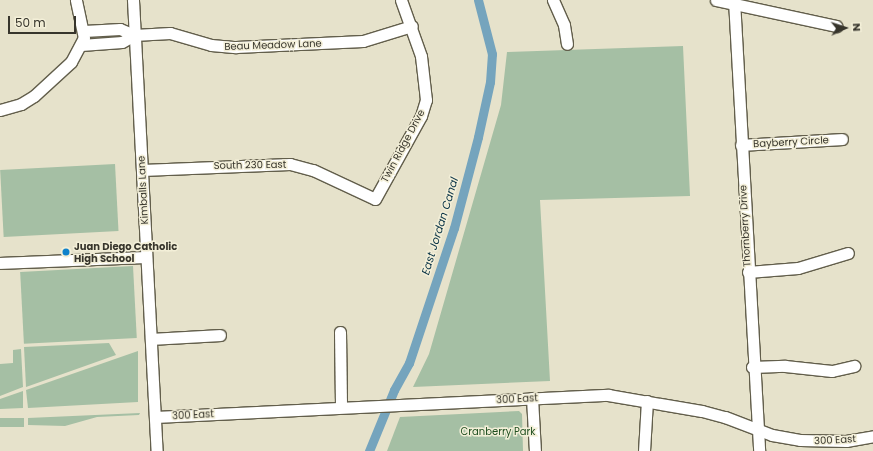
<!DOCTYPE html>
<html>
<head>
<meta charset="utf-8">
<style>
  body { margin:0 }
  #map { position:relative; width:873px; height:451px; overflow:hidden; background:#e6e2cb; font-family:Poppins,sans-serif }
  div>[style] { position:absolute }
  .green>* { inset:0; background:#a5bfa4; transform-origin:0 0 }
  .canal>* { height:9px; margin:-4.5px; padding:0 4.5px; transform-origin:4.5px; border-radius:4.5px; background:#75a4bd }
  .roads { filter:drop-shadow(1px 0 #625e4b) drop-shadow(-1px 0 #625e4b) drop-shadow(0 1px #625e4b) drop-shadow(0 -1px #625e4b) }
  .minor>* { height:11px; margin:-5.5px; padding:0 5.5px; transform-origin:5.5px; border-radius:5.5px; background:#fff }
  .dots>* { width:11px; height:11px; translate:-50% -50%; box-sizing:border-box; border:2px solid #f3efd8; border-radius:50% }
  span { translate:-50% -50%; white-space:nowrap; text-align:center; line-height:1.15; -webkit-text-stroke:3px #f3efd8; paint-order:stroke }
  .street-label { font-size:10px; color:#37352c }
  .poi-label { font-size:10px; color:#37352c; font-weight:700 }
  .left { translate:0 -50%; text-align:left }
  .park-label { font-size:10px; color:#1f4f20 }
  .water-label { font-size:11px; color:#093345; font-style:italic }
  .north { position:absolute; left:825px; top:8px; width:40px; height:40px; -webkit-text-stroke:3px #f3efd8; paint-order:stroke; rotate:87deg; font-size:11px; font-weight:700; line-height:16px; text-align:center; color:#37352c }
  .north::after { content:''; display:block; margin:auto; width:14px; height:18px; background:#37352c; clip-path:polygon(50% 0,100% 100%,50% 72%,0 100%) }
  .scale { position:absolute; left:8px; top:16px; width:68px; height:18px; box-sizing:border-box; border:2px solid #37352c; border-top:0; padding-left:5px; font-size:12px; line-height:14px; white-space:nowrap; color:#37352c; -webkit-text-stroke:3px #f3efd8; paint-order:stroke }
</style>
</head>
<body>
<div id="map">
  <div class="green">
    <div style="clip-path:polygon(683px 46px,690px 196px,540px 200px,550px 381px,413px 387px,429px 354px,501px 105px,507px 52px)"></div>
    <div style="left:115px;top:164px;width:67px;height:115px;rotate:87deg"></div>
    <div style="left:133px;top:266px;width:72px;height:113px;rotate:87deg"></div>
    <div style="clip-path:polygon(109px 343px,116px 355px,26px 387px,24px 347px)"></div>
    <div style="clip-path:polygon(21px 349px,23px 387px,0 396px,0 364px,13px 363px,13px 350px)"></div>
    <div style="clip-path:polygon(138px 351px,138px 402px,28px 408px,26px 390px)"></div>
    <div style="clip-path:polygon(23px 391px,23px 408px,0 409px,0 399px)"></div>
    <div style="clip-path:polygon(519px 411px,522px 414px,523px 451px,387px 451px,400px 417px)"></div>
    <div style="clip-path:polygon(140px 413px,139px 415px,97px 417px,65px 426px,28px 425px,28px 418px)"></div>
    <div style="left:24px;top:418px;width:9px;height:24px;rotate:90deg"></div>
  </div>
  <div class="canal">
    <div style="left:369px;top:451px;width:66px;rotate:-67.7deg"></div>
    <div style="left:394px;top:390px;width:31px;rotate:-61deg"></div>
    <div style="left:409px;top:363px;width:142px;rotate:-71.6deg"></div>
    <div style="left:454px;top:228px;width:94px;rotate:-75.2deg"></div>
    <div style="left:478px;top:137px;width:56px;rotate:-77.7deg"></div>
    <div style="left:490px;top:82px;width:28px;rotate:-86deg"></div>
    <div style="left:492px;top:54px;width:56px;rotate:-104.5deg"></div>
  </div>
  <div class="roads">
    <div class="minor">
      <div style="left:133px;top:0;width:452px;rotate:87deg"></div>
      <div style="left:553px;top:0;width:27px;rotate:66deg"></div>
      <div style="left:564px;top:25px;width:19px;rotate:81deg"></div>
      <div style="left:716px;top:0;width:123px;rotate:12.2deg"></div>
      <div style="left:734px;top:0;width:452px;rotate:86.8deg"></div>
      <div style="left:84px;top:31px;width:36px;rotate:-3deg"></div>
      <div style="left:120px;top:29px;width:15px;rotate:23deg"></div>
      <div style="left:134px;top:35px;width:36px;rotate:-3deg"></div>
      <div style="left:170px;top:33px;width:43px;rotate:16.3deg"></div>
      <div style="left:211px;top:45px;width:25px;rotate:5deg"></div>
      <div style="left:236px;top:47px;width:127px;rotate:-2.7deg"></div>
      <div style="left:363px;top:41px;width:51px;rotate:-17deg"></div>
      <div style="left:81px;top:45px;width:41px;rotate:-4.2deg"></div>
      <div style="left:122px;top:42px;width:14px;rotate:-30deg"></div>
      <div style="left:0;top:110px;width:22px;rotate:-16deg"></div>
      <div style="left:21px;top:104px;width:15px;rotate:-32deg"></div>
      <div style="left:34px;top:96px;width:50px;rotate:-42.6deg"></div>
      <div style="left:71px;top:62px;width:27px;rotate:-62deg"></div>
      <div style="left:84px;top:38px;width:39px;rotate:-102deg"></div>
      <div style="left:741px;top:145px;width:101px;rotate:-3.4deg"></div>
      <div style="left:142px;top:170px;width:148px;rotate:-2.3deg"></div>
      <div style="left:290px;top:164px;width:24px;rotate:15deg"></div>
      <div style="left:313px;top:170px;width:68px;rotate:25.1deg"></div>
      <div style="left:375px;top:199px;width:95px;rotate:-61deg"></div>
      <div style="left:421px;top:116px;width:17px;rotate:-73deg"></div>
      <div style="left:426px;top:100px;width:44px;rotate:-96.5deg"></div>
      <div style="left:421px;top:56px;width:59px;rotate:-109.7deg"></div>
      <div style="left:0;top:263px;width:146px;rotate:-2.4deg"></div>
      <div style="left:748px;top:272px;width:50px;rotate:-4.6deg"></div>
      <div style="left:798px;top:268px;width:52px;rotate:-16.7deg"></div>
      <div style="left:340px;top:332px;width:75px;rotate:89.2deg"></div>
      <div style="left:151px;top:339px;width:69px;rotate:-3.3deg"></div>
      <div style="left:752px;top:367px;width:33px;rotate:-2deg"></div>
      <div style="left:785px;top:366px;width:47px;rotate:6.1deg"></div>
      <div style="left:832px;top:371px;width:23px;rotate:-13deg"></div>
      <div style="left:532px;top:398px;width:53px;rotate:86.8deg"></div>
      <div style="left:155px;top:417px;width:454px;rotate:-2.8deg"></div>
      <div style="left:608px;top:395px;width:95px;rotate:9.7deg"></div>
      <div style="left:702px;top:411px;width:24px;rotate:15deg"></div>
      <div style="left:725px;top:417px;width:50px;rotate:21deg"></div>
      <div style="left:772px;top:435px;width:28px;rotate:10deg"></div>
      <div style="left:800px;top:440px;width:46px;rotate:1.2deg"></div>
      <div style="left:846px;top:441px;width:27px;rotate:-10deg"></div>
      <div style="left:644px;top:451px;width:50px;rotate:-86.6deg"></div>
    </div>
  </div>
  <div class="dots">
    <div style="left:66px;top:252px;background:#0f82cb"></div>
  </div>
  <div class="street-label">
    <span style="left:273px;top:45px;rotate:-2deg">Beau Meadow Lane</span>
    <span style="left:791px;top:142px;rotate:-3deg">Bayberry Circle</span>
    <span style="left:403px;top:146px;rotate:-62deg">Twin Ridge Drive</span>
    <span style="left:250px;top:165px;rotate:-1deg">South 230 East</span>
    <span style="left:143px;top:190px;rotate:-93deg">Kimballs Lane</span>
    <span style="left:745px;top:226px;rotate:-93deg">Thornberry Drive</span>
    <span style="left:517px;top:399px;rotate:-3deg">300 East</span>
    <span style="left:193px;top:415px;rotate:-3deg">300 East</span>
    <span style="left:835px;top:440px;rotate:-3deg">300 East</span>
  </div>
  <div class="poi-label">
    <span class="left" style="left:74px;top:252px">Juan Diego Catholic<br>High School</span>
  </div>
  <div class="park-label">
    <span style="left:498px;top:432px">Cranberry Park</span>
  </div>
  <div class="water-label">
    <span style="left:440px;top:226px;rotate:-73deg">East Jordan Canal</span>
  </div>
  <div class="north">N</div>
  <div class="scale">50 m</div>
</div>
</body>
</html>
